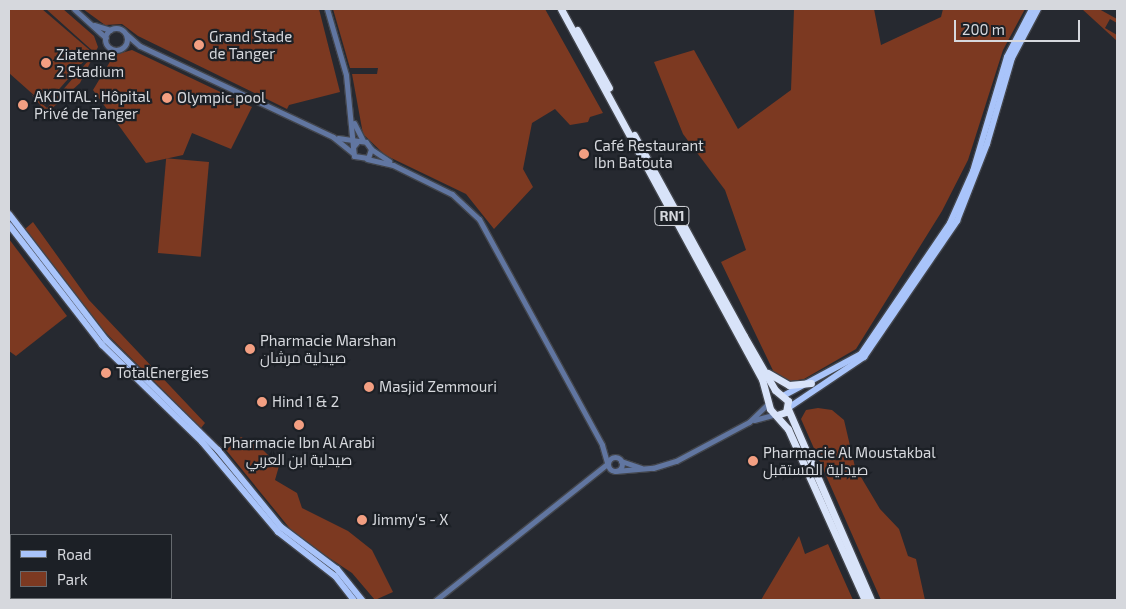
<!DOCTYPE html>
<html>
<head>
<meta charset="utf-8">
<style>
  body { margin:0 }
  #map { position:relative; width:1126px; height:609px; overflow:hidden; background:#262930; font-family:"Exo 2",Cairo,sans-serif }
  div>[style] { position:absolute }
  .green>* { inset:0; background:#7c3921; transform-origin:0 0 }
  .roads { filter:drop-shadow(1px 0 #42454c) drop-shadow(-1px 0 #42454c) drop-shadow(0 1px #42454c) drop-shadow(0 -1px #42454c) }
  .minor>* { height:5px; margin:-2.5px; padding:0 2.5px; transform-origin:2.5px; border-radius:2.5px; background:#6176a1 }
  .minor>.ring { margin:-2.5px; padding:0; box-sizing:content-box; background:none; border:5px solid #6176a1; border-radius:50% }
  .major>* { height:6px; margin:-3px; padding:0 3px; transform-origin:3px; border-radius:3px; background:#a9c4fa }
  .highway>* { height:7px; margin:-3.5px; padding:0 3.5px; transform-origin:3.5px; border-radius:3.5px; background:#d8e3f9 }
  .dots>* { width:14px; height:14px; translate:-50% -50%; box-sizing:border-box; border:2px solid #1c2026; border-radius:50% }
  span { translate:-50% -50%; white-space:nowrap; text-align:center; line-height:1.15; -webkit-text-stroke:4.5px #1c2026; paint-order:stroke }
  .shield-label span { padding:1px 4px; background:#1c2026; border:1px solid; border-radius:4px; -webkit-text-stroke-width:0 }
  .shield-label { font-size:14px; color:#d6d8dd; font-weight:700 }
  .poi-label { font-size:15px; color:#d6d8dd }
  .left { translate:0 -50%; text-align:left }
  .frame { position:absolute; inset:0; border:10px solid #d6d8dd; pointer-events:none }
  .legend { position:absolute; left:10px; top:534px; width:162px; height:65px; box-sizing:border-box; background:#1c2026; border:1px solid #666a6f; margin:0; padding:6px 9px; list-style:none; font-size:15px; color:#d6d8dd }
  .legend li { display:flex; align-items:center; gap:10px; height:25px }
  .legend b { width:25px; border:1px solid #666a6f }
  .scale { position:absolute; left:954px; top:20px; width:126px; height:22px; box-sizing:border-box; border:2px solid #d6d8dd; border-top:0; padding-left:6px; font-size:15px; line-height:18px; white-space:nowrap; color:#d6d8dd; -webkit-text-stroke:4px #1c2026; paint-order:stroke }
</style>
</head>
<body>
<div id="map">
  <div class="green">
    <div style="clip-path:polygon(10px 9px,42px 9px,92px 52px,45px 105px,9px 73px)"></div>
    <div style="clip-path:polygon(46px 9px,63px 9px,94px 36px,98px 47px,80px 83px,47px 113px,31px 94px,47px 108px,95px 53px)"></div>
    <div style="clip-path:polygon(83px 9px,319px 9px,340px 92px,289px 105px,287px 109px,138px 36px,122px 24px,105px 25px)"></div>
    <div style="clip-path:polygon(333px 9px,545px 9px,603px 113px,590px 117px,588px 122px,570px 125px,555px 109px,532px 123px,523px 169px,533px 187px,494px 229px,466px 194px,385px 155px,363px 134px,352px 74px,377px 74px,378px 68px,350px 68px)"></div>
    <div style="clip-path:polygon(794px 9px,874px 9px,881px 45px,941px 17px,943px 9px,1025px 9px,1003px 50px,968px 160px,942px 211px,856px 349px,804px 379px,779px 383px,721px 262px,746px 250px,725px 190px,683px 134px,654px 62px,694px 50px,738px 129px,791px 90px)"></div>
    <div style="clip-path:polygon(1082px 9px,1099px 9px,1117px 19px,1117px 23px,1110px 19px,1105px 28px,1117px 35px,1117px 41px)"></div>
    <div style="clip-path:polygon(132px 50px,252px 107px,231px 149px,192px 133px,183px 155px,146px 163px,93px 90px,114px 55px)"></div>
    <div style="left:209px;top:162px;width:95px;height:43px;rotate:95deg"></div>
    <div style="clip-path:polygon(33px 222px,89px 300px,205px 423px,201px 428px,88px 315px,25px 229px)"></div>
    <div style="clip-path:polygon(9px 239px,67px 316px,16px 356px,9px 351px)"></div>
    <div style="clip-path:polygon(818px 408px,832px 410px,844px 420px,855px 467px,880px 509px,899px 529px,908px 556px,916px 559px,925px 600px,881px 600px,801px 419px,806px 410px)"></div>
    <div style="clip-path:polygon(241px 437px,261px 448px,279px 466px,275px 480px,297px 493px,302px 508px,348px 531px,372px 550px,393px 592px,375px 600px,352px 573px,296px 536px,226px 450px)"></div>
    <div style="clip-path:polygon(799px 536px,805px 554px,828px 544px,853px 600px,761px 600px)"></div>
  </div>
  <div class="roads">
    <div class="minor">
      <div style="left:74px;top:9px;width:43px;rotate:42.2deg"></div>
      <div style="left:327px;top:9px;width:69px;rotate:73.9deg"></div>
      <div style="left:346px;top:75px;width:72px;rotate:84.4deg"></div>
      <div style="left:94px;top:25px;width:17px;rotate:17deg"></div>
      <div class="ring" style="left:105px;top:28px;width:17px;height:17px"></div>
      <div style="left:126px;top:34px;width:18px;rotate:41deg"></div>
      <div style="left:140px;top:46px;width:213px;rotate:25.2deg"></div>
      <div style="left:333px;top:137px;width:26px;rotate:39deg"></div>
      <div style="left:354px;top:123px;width:20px;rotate:63deg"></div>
      <div style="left:338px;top:138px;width:28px;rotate:8deg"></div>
      <div style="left:366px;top:142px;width:9px;rotate:54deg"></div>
      <div style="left:371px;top:149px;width:9px;rotate:108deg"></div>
      <div style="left:368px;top:158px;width:14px;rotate:-172deg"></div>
      <div style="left:354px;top:156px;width:9px;rotate:-96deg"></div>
      <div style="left:353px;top:147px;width:6px;rotate:-51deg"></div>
      <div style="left:371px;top:149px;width:22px;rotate:34deg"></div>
      <div style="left:367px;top:159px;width:27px;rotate:13deg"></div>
      <div style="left:393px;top:165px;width:66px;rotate:26.2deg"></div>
      <div style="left:452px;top:194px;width:37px;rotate:43deg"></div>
      <div style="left:479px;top:219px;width:257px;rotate:61.4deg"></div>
      <div style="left:602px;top:445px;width:18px;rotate:74deg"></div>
      <div style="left:754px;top:420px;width:23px;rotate:-15deg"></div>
      <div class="ring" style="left:608px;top:457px;width:9px;height:9px"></div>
      <div style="left:621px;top:461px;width:21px;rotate:19deg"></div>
      <div style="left:615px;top:471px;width:38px;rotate:-5deg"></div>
      <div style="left:653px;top:468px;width:24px;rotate:-17deg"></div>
      <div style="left:676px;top:461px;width:83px;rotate:-28.1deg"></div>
      <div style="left:749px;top:422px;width:28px;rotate:-44deg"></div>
      <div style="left:436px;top:600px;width:218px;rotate:-38.5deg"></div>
    </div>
    <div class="major">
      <div style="left:9px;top:214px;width:159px;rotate:52.4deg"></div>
      <div style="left:106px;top:340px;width:157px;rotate:44.5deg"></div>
      <div style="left:218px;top:450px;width:99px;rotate:50.7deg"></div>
      <div style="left:281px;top:527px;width:70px;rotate:36.9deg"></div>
      <div style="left:337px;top:569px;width:40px;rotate:51deg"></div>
      <div style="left:9px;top:225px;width:152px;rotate:52.2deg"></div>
      <div style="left:102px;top:345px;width:139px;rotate:44.1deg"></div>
      <div style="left:202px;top:442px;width:118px;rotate:49.8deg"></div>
      <div style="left:278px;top:532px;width:72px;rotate:37.7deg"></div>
      <div style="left:335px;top:576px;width:31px;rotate:52deg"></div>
      <div style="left:783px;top:396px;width:89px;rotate:-28.3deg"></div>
      <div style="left:861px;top:354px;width:158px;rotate:-55.8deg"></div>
      <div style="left:950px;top:223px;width:57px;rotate:-66.1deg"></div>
      <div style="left:973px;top:171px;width:119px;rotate:-73.4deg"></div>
      <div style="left:1007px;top:57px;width:54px;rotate:-62.5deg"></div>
      <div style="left:788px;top:408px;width:92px;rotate:-33.9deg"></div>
      <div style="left:864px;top:357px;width:165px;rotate:-55.6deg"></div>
      <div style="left:957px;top:221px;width:83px;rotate:-68.7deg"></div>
      <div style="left:987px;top:144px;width:90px;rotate:-73.8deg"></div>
      <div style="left:1012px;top:58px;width:55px;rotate:-62deg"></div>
    </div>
    <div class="highway">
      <div style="left:561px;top:9px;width:421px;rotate:61.5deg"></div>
      <div style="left:762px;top:379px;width:31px;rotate:75deg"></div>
      <div style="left:770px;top:409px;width:27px;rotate:48deg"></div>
      <div style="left:788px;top:429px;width:188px;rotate:65.8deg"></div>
      <div style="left:577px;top:30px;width:66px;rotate:61.1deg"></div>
      <div style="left:634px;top:135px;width:229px;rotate:61.3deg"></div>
      <div style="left:744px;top:336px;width:62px;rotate:60.1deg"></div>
      <div style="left:775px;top:390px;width:17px;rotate:40deg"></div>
      <div style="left:788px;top:401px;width:11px;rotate:100deg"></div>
      <div style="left:786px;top:412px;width:9px;rotate:162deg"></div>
      <div style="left:768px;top:373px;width:24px;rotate:30deg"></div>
      <div style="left:789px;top:385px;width:22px;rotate:-5deg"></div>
      <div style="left:788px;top:409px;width:208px;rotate:66.5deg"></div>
    </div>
  </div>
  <div class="dots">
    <div style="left:199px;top:45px;background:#f39f82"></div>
    <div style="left:46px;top:63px;background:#f39f82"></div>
    <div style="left:167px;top:98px;background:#f39f82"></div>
    <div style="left:23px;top:105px;background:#f39f82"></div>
    <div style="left:584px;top:154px;background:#f39f82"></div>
    <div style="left:250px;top:349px;background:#f39f82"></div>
    <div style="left:106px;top:373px;background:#f39f82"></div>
    <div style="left:369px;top:387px;background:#f39f82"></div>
    <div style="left:262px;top:402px;background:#f39f82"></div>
    <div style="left:299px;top:425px;background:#f39f82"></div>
    <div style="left:753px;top:461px;background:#f39f82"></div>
    <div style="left:362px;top:520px;background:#f39f82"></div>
  </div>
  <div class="shield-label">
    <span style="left:672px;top:216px">RN1</span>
  </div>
  <div class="poi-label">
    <span class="left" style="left:209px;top:45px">Grand Stade<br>de Tanger</span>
    <span class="left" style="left:56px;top:63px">Ziatenne<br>2 Stadium</span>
    <span class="left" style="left:34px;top:105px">AKDITAL : Hôpital<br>Privé de Tanger</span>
    <span class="left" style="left:177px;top:98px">Olympic pool</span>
    <span class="left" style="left:594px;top:154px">Café Restaurant<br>Ibn Batouta</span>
    <span class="left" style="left:260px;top:349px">Pharmacie Marshan<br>صيدلية مرشان</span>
    <span class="left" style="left:116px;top:373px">TotalEnergies</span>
    <span class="left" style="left:379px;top:387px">Masjid Zemmouri</span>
    <span class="left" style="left:272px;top:402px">Hind 1 &amp; 2</span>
    <span style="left:299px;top:451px">Pharmacie Ibn Al Arabi<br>صيدلية ابن العربي</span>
    <span class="left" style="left:763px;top:461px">Pharmacie Al Moustakbal<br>صيدلية المستقبل</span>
    <span class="left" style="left:372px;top:520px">Jimmy's - X</span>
  </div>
  <div class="frame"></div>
  <ul class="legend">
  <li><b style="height:6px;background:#a9c4fa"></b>Road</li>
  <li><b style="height:14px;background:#7c3921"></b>Park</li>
  </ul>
  <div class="scale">200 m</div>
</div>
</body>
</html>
